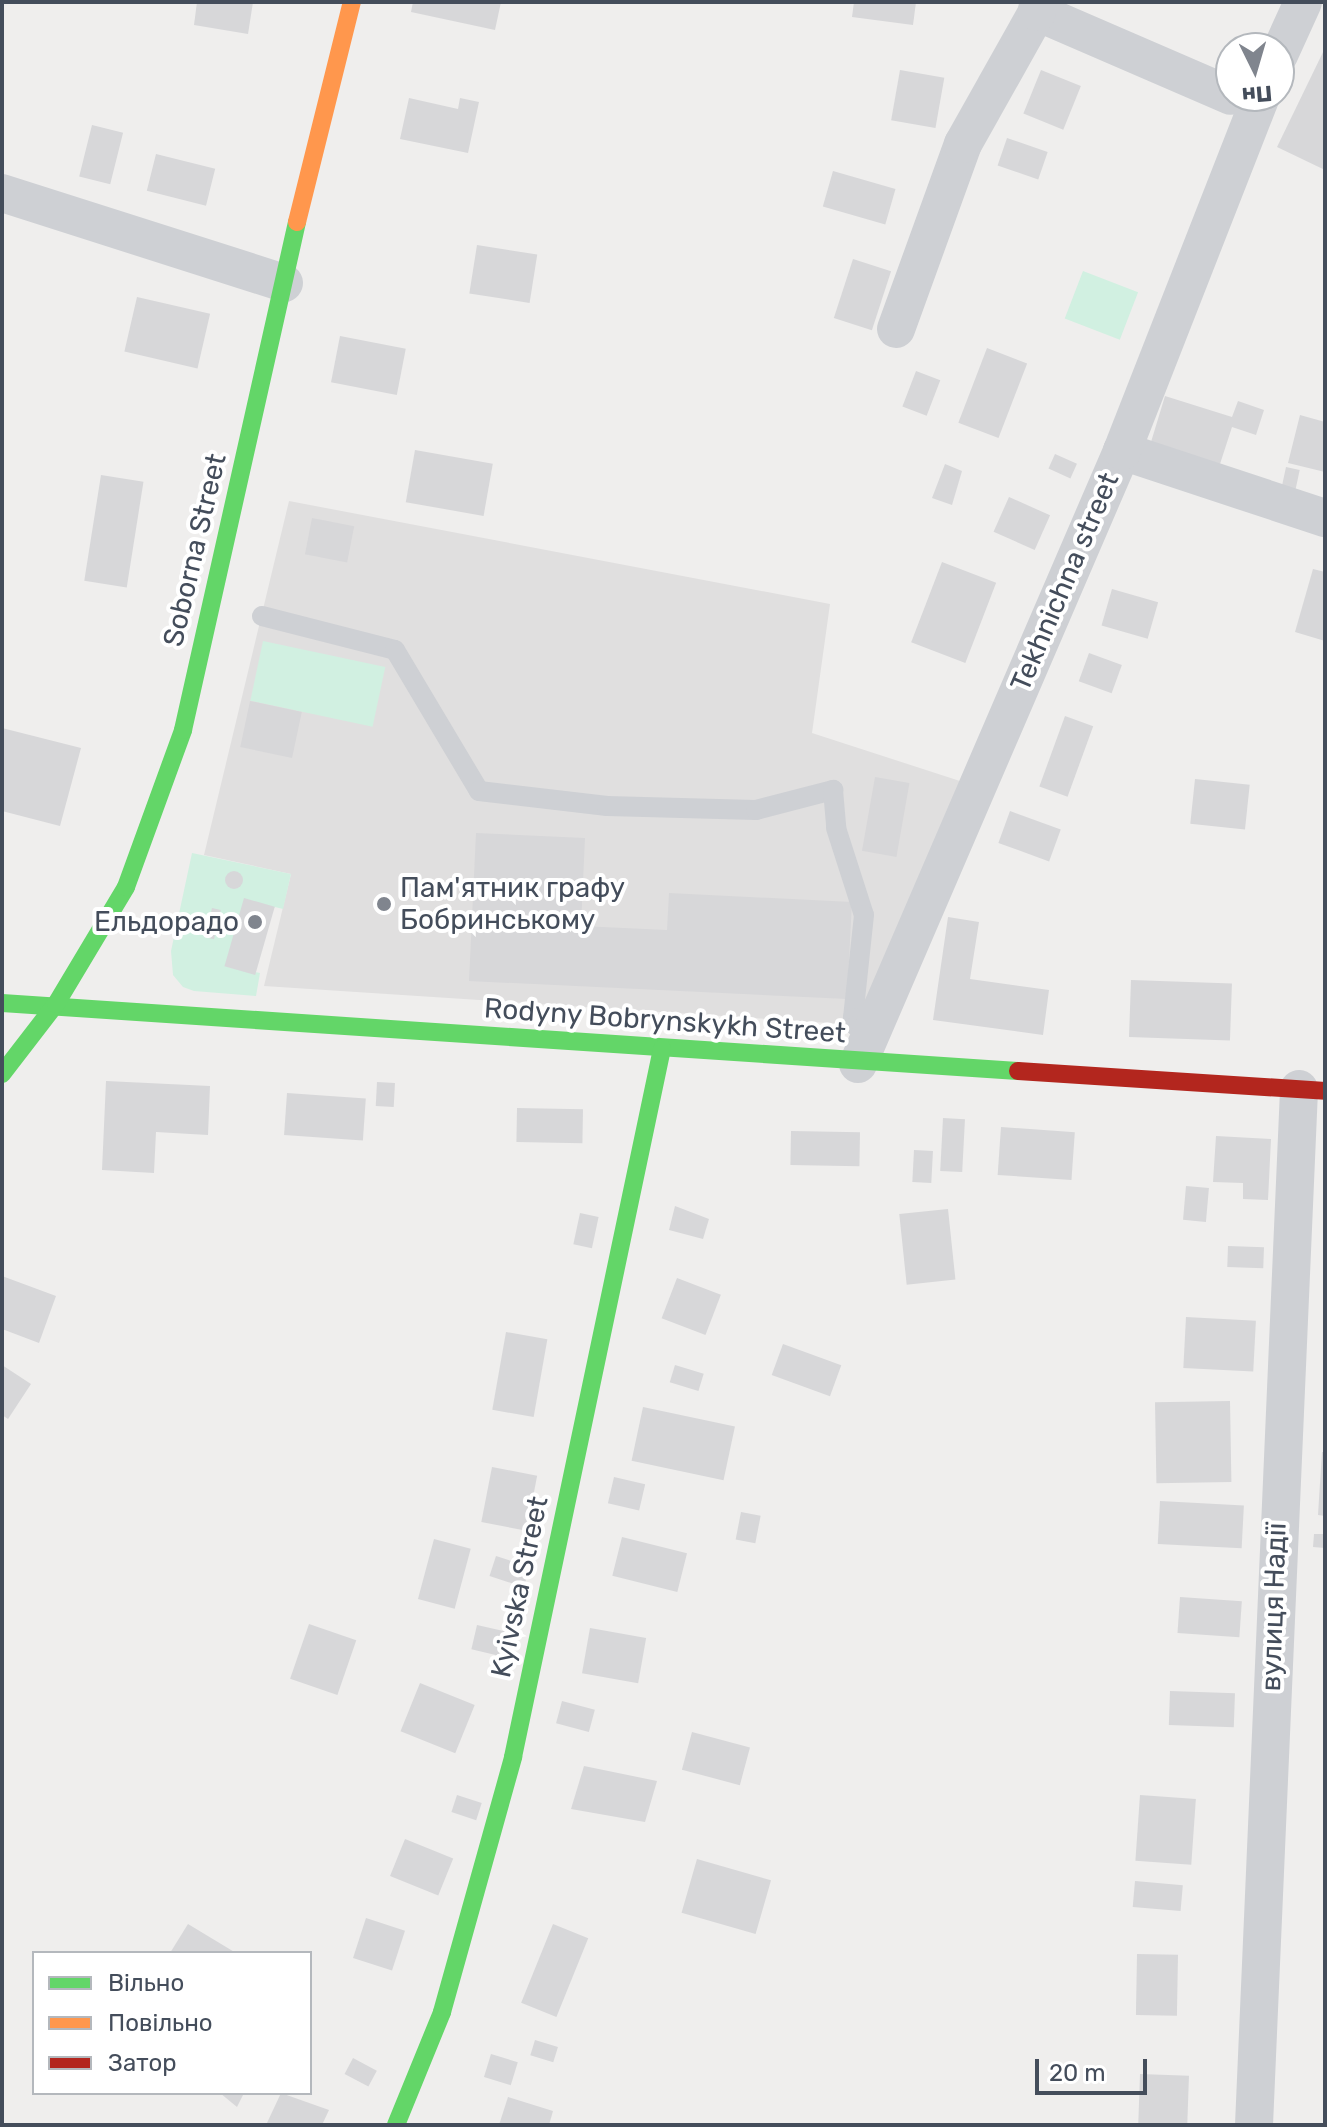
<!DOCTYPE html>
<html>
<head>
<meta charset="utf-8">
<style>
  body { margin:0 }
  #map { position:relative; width:1327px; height:2127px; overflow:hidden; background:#efeeed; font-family:Rubik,sans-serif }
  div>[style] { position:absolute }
  .education>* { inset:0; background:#e0dfdf }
  .green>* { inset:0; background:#d1f0e1; transform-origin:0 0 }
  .building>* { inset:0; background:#d7d7d9; transform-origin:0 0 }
  .round { border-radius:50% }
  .lane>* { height:20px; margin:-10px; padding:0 10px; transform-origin:10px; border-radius:10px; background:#ced0d4 }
  .street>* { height:38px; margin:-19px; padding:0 19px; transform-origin:19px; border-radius:19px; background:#ced0d4 }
  .fast>* { height:18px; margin:-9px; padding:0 9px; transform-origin:9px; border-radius:9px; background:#63d668 }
  .slow>* { height:18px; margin:-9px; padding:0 9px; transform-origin:9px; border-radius:9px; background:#ff974d }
  .jam>* { height:18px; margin:-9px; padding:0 9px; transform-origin:9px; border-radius:9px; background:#b3261e }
  .dots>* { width:22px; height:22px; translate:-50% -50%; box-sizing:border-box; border:4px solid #fff; border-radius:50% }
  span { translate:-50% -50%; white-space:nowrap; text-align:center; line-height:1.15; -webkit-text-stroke:8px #fff; paint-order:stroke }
  .street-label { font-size:28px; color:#444d5b }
  .poi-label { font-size:28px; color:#444d5b }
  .left { translate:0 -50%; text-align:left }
  .right { translate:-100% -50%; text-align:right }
  .frame { position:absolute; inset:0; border:4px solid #444d5b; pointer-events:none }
  .legend { position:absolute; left:32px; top:1951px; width:280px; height:144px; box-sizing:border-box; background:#fff; border:2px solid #b4b8bd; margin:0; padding:10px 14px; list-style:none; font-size:24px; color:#444d5b }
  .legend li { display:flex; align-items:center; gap:16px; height:40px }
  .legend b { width:40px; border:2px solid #b4b8bd }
  .north { position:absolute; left:1215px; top:32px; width:80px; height:80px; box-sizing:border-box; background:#fff; border:2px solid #b4b8bd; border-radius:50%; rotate:175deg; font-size:22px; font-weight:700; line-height:32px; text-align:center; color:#444d5b }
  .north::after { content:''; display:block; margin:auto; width:28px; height:36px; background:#80858e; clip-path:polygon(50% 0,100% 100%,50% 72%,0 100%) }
  .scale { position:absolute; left:1035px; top:2059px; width:112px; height:36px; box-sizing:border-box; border:4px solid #444d5b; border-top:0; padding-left:10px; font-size:24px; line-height:28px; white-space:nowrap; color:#444d5b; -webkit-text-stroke:6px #fff; paint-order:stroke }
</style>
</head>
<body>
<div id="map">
  <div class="education">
    <div style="clip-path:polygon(289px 501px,830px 604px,812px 733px,963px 782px,863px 1019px,846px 1016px,844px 1024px,264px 986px,291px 874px,204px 855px)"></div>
  </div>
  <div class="green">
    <div style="left:1083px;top:271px;width:59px;height:51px;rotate:21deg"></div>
    <div style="left:263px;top:641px;width:125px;height:61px;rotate:12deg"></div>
    <div style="clip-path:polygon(192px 853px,291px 874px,283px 909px,275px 907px,229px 967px,260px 973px,256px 996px,194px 991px,183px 987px,173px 975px,171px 951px)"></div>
  </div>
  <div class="building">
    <div style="clip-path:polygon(197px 2px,253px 2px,248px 34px,194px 25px)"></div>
    <div style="clip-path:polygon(413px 2px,501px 2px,495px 30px,411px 12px)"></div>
    <div style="clip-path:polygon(854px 2px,916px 2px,913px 25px,852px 17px)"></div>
    <div style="clip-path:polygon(1325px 48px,1325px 170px,1277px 147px)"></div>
    <div style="left:900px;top:70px;width:45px;height:51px;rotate:10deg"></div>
    <div style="left:1041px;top:70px;width:43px;height:47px;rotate:22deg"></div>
    <div style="clip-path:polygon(409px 98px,458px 109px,460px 98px,479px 102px,468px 153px,400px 139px)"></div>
    <div style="left:92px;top:125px;width:32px;height:53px;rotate:14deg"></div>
    <div style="left:1007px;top:138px;width:43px;height:29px;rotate:19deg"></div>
    <div style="left:156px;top:154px;width:61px;height:38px;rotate:14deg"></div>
    <div style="left:833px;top:171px;width:65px;height:37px;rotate:16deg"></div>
    <div style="left:477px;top:245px;width:61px;height:49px;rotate:9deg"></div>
    <div style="left:853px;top:259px;width:40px;height:62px;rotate:18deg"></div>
    <div style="left:137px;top:297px;width:75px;height:56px;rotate:13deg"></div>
    <div style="left:340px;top:336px;width:67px;height:47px;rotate:11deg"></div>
    <div style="left:987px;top:348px;width:43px;height:80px;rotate:21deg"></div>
    <div style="left:916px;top:371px;width:26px;height:38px;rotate:21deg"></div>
    <div style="clip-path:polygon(1165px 396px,1232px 417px,1238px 401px,1264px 410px,1256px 435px,1232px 427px,1220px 464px,1151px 442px)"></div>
    <div style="clip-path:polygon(1300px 415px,1325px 422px,1325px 472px,1288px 463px)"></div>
    <div style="left:415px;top:450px;width:79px;height:53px;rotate:10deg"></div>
    <div style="left:1055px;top:454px;width:24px;height:16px;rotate:24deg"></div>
    <div style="clip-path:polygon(945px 464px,962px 471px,952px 505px,932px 498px)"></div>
    <div style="left:1286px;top:467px;width:14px;height:22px;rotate:12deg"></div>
    <div style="left:101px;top:475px;width:43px;height:107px;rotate:9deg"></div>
    <div style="left:1009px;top:497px;width:45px;height:38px;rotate:24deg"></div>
    <div style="left:312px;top:518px;width:43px;height:37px;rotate:11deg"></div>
    <div style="left:942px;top:562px;width:58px;height:86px;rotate:21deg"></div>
    <div style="clip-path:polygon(1313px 569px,1325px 572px,1325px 641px,1295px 632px)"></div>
    <div style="left:1112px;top:589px;width:48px;height:38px;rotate:16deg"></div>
    <div style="left:1089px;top:653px;width:35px;height:30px;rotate:20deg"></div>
    <div style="left:250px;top:701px;width:53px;height:47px;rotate:12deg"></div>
    <div style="left:1065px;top:716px;width:30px;height:75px;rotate:20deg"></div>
    <div style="clip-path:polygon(2px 728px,81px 748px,60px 826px,2px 811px)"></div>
    <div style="left:875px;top:777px;width:35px;height:75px;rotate:10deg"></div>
    <div style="left:1195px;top:779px;width:55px;height:45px;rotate:6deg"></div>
    <div style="left:1010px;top:811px;width:54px;height:34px;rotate:20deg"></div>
    <div style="clip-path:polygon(476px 833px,585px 838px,581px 926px,667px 930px,669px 893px,852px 902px,847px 999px,469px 981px)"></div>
    <div class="round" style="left:225px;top:871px;width:18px;height:18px"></div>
    <div style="left:244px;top:898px;width:32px;height:71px;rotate:16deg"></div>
    <div style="left:212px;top:908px;width:9px;height:30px;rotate:13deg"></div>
    <div style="clip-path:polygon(948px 917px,979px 922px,970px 979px,1049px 990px,1043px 1035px,933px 1020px)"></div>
    <div style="left:1131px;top:980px;width:101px;height:57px;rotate:2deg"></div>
    <div style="clip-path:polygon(106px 1081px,210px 1086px,208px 1135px,156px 1132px,154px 1173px,102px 1170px)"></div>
    <div style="left:377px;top:1082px;width:18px;height:24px;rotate:3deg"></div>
    <div style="left:287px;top:1093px;width:79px;height:42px;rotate:4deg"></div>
    <div style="left:517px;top:1108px;width:66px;height:34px;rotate:1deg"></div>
    <div style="left:943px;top:1118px;width:22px;height:53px;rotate:3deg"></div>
    <div style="left:1001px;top:1127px;width:74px;height:48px;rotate:4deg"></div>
    <div style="left:791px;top:1131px;width:69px;height:34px;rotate:1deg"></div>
    <div style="clip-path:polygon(1216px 1136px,1271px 1139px,1268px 1200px,1243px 1199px,1243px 1183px,1213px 1182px)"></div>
    <div style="left:914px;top:1150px;width:19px;height:32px;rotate:3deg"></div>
    <div style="left:1186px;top:1186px;width:23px;height:34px;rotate:5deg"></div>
    <div style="clip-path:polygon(675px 1206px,709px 1219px,703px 1239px,669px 1230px)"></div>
    <div style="left:948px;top:1209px;width:71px;height:49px;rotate:84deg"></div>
    <div style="left:580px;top:1213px;width:19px;height:32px;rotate:12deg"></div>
    <div style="left:1228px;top:1246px;width:36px;height:21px;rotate:2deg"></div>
    <div style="clip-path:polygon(2px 1276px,56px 1296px,39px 1343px,2px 1329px)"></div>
    <div style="left:677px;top:1278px;width:47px;height:43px;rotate:21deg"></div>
    <div style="left:1186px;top:1317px;width:70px;height:51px;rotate:3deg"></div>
    <div style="left:506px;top:1332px;width:42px;height:79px;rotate:10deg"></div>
    <div style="left:783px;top:1344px;width:62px;height:33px;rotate:20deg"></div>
    <div style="clip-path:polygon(2px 1365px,31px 1384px,8px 1419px,2px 1415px)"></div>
    <div style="left:675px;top:1365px;width:30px;height:18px;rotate:17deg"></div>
    <div style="left:1230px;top:1401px;width:81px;height:75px;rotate:89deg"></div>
    <div style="left:643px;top:1407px;width:94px;height:55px;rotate:12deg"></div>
    <div style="clip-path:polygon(1322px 1452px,1325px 1452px,1325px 1516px,1318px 1515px)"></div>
    <div style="left:492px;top:1467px;width:46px;height:56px;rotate:11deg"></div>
    <div style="left:614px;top:1477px;width:32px;height:27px;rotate:13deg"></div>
    <div style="left:1160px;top:1501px;width:84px;height:43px;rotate:3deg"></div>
    <div style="left:741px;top:1512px;width:20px;height:28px;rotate:11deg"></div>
    <div style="clip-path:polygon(1314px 1534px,1325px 1534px,1325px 1548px,1313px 1547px)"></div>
    <div style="left:622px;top:1537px;width:67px;height:40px;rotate:14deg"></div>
    <div style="left:434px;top:1539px;width:38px;height:62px;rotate:15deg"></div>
    <div style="left:496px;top:1556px;width:36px;height:21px;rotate:18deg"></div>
    <div style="left:1180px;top:1597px;width:62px;height:36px;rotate:4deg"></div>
    <div style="left:309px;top:1624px;width:50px;height:58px;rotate:19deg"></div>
    <div style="left:477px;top:1625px;width:39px;height:25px;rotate:13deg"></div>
    <div style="left:590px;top:1628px;width:57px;height:46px;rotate:10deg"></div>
    <div style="left:420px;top:1683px;width:59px;height:52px;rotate:22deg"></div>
    <div style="left:1170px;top:1691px;width:65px;height:34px;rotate:2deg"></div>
    <div style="left:562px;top:1701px;width:34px;height:23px;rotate:15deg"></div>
    <div style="left:692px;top:1732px;width:60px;height:39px;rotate:15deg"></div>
    <div style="clip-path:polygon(584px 1766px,657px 1781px,645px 1822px,571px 1809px)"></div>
    <div style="left:457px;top:1795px;width:26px;height:18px;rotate:18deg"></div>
    <div style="left:1140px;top:1795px;width:56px;height:66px;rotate:4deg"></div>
    <div style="left:405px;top:1839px;width:52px;height:40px;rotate:22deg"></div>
    <div style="left:697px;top:1859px;width:77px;height:56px;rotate:16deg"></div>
    <div style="left:1135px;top:1881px;width:48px;height:26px;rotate:5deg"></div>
    <div style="left:366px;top:1918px;width:41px;height:42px;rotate:18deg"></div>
    <div style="clip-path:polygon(188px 1924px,236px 1953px,170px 1953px)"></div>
    <div style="left:553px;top:1924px;width:38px;height:85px;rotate:22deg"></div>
    <div style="left:1137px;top:1954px;width:41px;height:61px;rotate:1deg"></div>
    <div style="left:535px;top:2040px;width:24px;height:16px;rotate:17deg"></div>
    <div style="left:491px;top:2054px;width:28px;height:24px;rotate:17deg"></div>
    <div style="left:353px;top:2058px;width:27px;height:18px;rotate:28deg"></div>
    <div style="left:1140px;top:2074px;width:49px;height:51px;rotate:2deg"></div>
    <div style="clip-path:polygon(220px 2093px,244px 2093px,237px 2107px)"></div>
    <div style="clip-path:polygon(281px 2093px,329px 2110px,322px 2125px,266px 2125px)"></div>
    <div style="clip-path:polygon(508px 2097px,553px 2111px,549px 2125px,499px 2125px)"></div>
  </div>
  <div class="lane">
    <div style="left:262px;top:616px;width:137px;rotate:14.3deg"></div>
    <div style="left:395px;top:650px;width:164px;rotate:59.2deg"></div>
    <div style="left:479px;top:791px;width:129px;rotate:6.7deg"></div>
    <div style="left:607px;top:806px;width:149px;rotate:1.5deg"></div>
    <div style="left:756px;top:810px;width:80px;rotate:-14.6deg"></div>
    <div style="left:833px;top:790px;width:38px;rotate:85deg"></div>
    <div style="left:836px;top:828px;width:91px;rotate:72.2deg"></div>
    <div style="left:864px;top:915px;width:104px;rotate:96.1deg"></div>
    <div style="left:853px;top:1018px;width:9px;rotate:69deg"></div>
    <div style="left:856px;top:1026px;width:16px;rotate:22deg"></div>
  </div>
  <div class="street">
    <div style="left:1037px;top:12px;width:211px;rotate:23.4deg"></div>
    <div style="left:1279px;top:55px;width:58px;rotate:-65.6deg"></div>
    <div style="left:2px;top:193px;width:296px;rotate:17.7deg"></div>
    <div style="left:896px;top:329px;width:197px;rotate:-70.1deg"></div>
    <div style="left:963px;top:144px;width:151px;rotate:-60.7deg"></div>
    <div style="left:1037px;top:12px;width:10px;rotate:-84deg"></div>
    <div style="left:1122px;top:451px;width:214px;rotate:18.3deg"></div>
    <div style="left:858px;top:1064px;width:667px;rotate:-66.7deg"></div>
    <div style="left:1122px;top:451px;width:381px;rotate:-68.6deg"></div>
    <div style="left:1254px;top:2125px;width:1037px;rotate:-87.51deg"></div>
  </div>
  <div class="fast">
    <div style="left:2px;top:1003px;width:1018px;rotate:3.83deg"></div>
    <div style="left:2px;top:1074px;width:88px;rotate:-52.4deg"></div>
    <div style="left:56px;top:1004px;width:136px;rotate:-59.1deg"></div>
    <div style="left:126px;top:887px;width:167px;rotate:-70deg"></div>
    <div style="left:183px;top:730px;width:521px;rotate:-77.35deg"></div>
    <div style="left:396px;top:2125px;width:122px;rotate:-67.8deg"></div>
    <div style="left:442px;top:2012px;width:265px;rotate:-74.4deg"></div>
    <div style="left:513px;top:1757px;width:724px;rotate:-78.12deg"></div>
  </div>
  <div class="slow">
    <div style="left:297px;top:222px;width:227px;rotate:-76deg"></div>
  </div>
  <div class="jam">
    <div style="left:1018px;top:1071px;width:308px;rotate:3.7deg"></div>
  </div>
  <div class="dots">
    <div style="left:384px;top:904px;background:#80858e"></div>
    <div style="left:255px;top:922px;background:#80858e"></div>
  </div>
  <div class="street-label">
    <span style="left:195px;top:550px;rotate:-77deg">Soborna Street</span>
    <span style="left:1065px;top:582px;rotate:-67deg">Tekhnichna street</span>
    <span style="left:665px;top:1021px;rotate:4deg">Rodyny Bobrynskykh Street</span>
    <span style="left:520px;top:1587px;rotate:-78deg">Kyivska Street</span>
    <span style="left:1274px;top:1607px;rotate:-88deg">вулиця Надії</span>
  </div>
  <div class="poi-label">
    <span class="left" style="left:400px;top:904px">Пам'ятник графу<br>Бобринському</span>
    <span class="right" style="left:239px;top:922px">Ельдорадо</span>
  </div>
  <div class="frame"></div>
  <ul class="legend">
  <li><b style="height:10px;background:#63d668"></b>Вільно</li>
  <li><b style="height:10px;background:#ff974d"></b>Повільно</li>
  <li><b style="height:10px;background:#b3261e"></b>Затор</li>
  </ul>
  <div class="north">Пн</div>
  <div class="scale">20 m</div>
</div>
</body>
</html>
